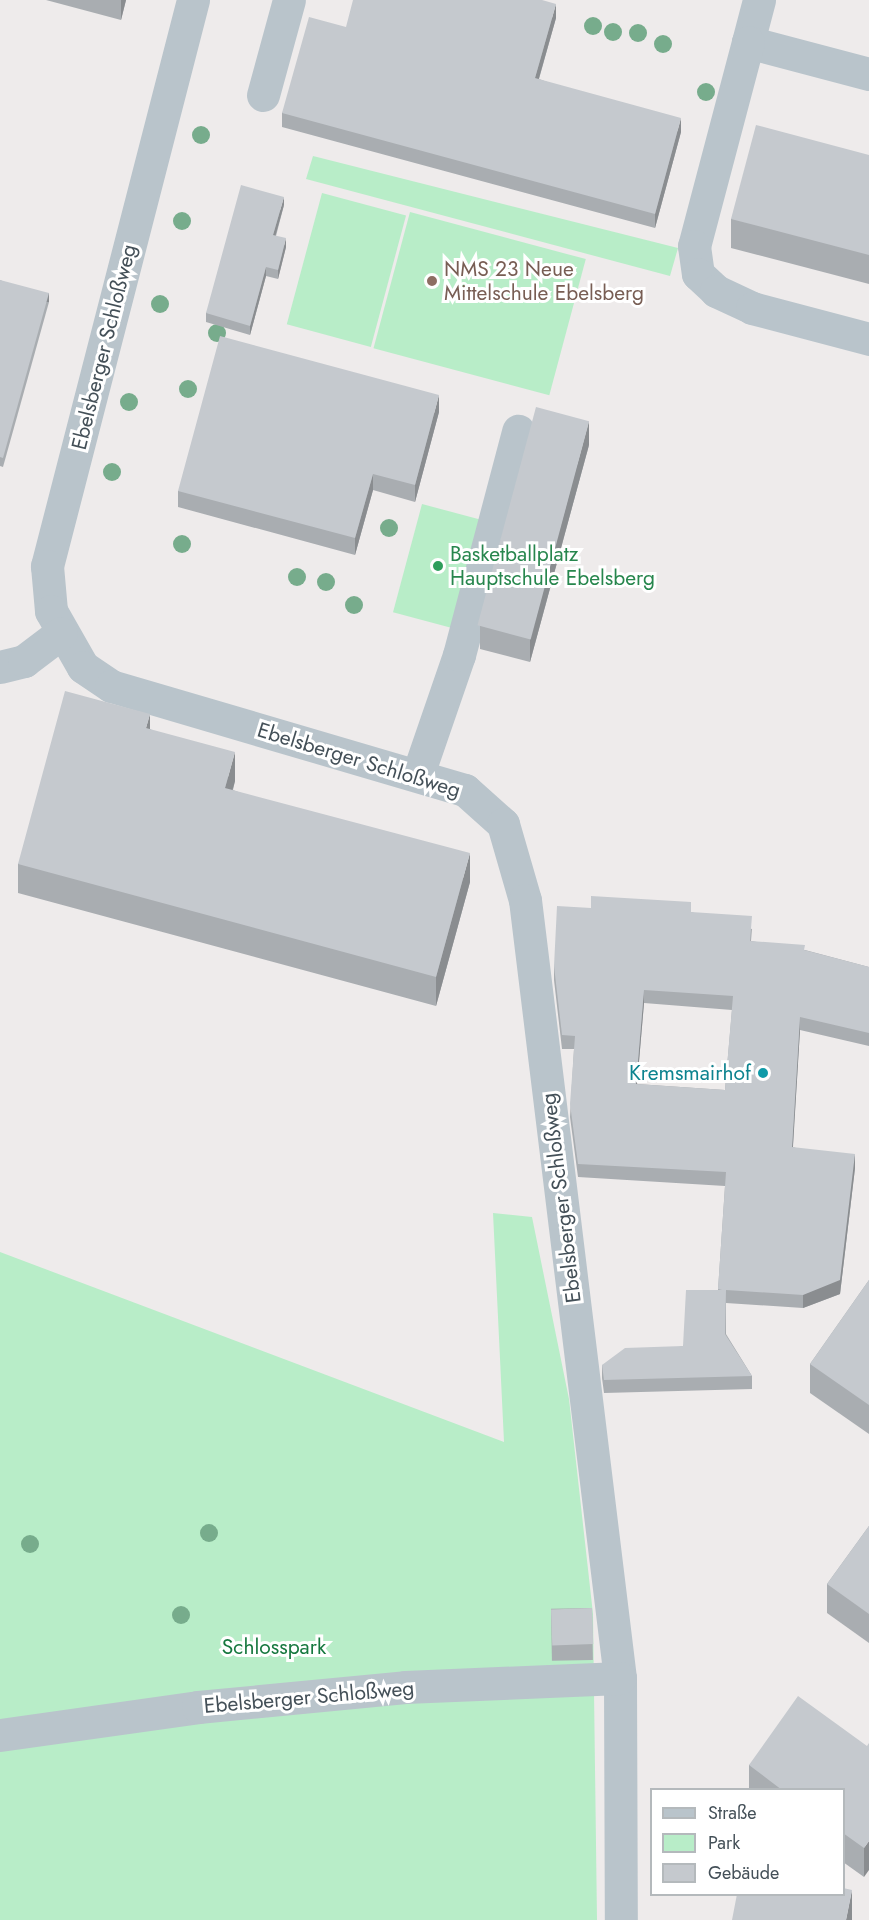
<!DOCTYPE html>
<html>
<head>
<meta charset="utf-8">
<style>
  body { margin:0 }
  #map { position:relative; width:869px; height:1920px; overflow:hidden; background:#eeebeb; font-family:Jost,sans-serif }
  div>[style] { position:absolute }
  .green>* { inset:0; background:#b8edc8; transform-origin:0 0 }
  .minor>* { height:33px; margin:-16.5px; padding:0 16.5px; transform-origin:16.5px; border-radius:16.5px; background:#b9c4cb }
  .trees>* { width:18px; height:18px; margin:-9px; border-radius:50%; background:#77ac8c }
  .wall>* { inset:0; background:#a9adb1; transform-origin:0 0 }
  .shaded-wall>* { inset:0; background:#8a8d90; transform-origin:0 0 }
  .building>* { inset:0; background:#c5c9ce; transform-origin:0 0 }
  .dots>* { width:16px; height:16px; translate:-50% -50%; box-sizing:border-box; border:3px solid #fff; border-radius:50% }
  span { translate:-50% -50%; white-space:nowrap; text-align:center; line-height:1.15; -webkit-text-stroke:6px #fff; paint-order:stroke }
  .education-label { font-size:21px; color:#785e54 }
  .left { translate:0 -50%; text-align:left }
  .street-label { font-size:21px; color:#445058 }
  .leisure-label { font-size:21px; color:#27864d }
  .culture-label { font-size:21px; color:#0d838f }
  .right { translate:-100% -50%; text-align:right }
  .park-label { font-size:21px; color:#16783f }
  .legend { position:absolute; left:650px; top:1788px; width:195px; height:108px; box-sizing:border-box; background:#fff; border:2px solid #b4b9bc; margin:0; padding:8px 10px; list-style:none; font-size:18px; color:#445058 }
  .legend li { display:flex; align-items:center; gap:12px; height:30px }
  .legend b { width:30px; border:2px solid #b4b9bc }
</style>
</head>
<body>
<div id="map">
  <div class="green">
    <div style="clip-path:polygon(313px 156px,678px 248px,670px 276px,306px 179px)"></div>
    <div style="left:322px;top:193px;width:87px;height:136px;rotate:15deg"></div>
    <div style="left:410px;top:212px;width:182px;height:141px;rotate:15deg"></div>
    <div style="left:422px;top:504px;width:62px;height:112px;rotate:15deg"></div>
    <div style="clip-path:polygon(493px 1213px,532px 1217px,569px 1399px,593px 1614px,597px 1920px,0 1920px,0 1252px,504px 1442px)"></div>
  </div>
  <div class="minor">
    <div style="left:193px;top:0;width:585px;rotate:104.46deg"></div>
    <div style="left:47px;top:566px;width:45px;rotate:84.9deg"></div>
    <div style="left:51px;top:611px;width:64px;rotate:60.3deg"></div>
    <div style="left:83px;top:667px;width:34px;rotate:34deg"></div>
    <div style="left:111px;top:686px;width:369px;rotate:16.4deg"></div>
    <div style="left:465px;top:790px;width:51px;rotate:41.8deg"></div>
    <div style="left:503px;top:824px;width:79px;rotate:73.9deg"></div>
    <div style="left:525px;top:900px;width:784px;rotate:83.04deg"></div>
    <div style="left:620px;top:1678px;width:242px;rotate:89.8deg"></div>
    <div style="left:759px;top:0;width:43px;rotate:104.7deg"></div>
    <div style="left:748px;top:42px;width:125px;rotate:14.8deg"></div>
    <div style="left:748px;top:42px;width:211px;rotate:104.8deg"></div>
    <div style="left:694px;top:246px;width:28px;rotate:82deg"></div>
    <div style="left:698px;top:274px;width:25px;rotate:43deg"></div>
    <div style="left:716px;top:291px;width:40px;rotate:25deg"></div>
    <div style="left:752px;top:308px;width:121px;rotate:14.8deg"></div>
    <div style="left:263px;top:95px;width:98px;rotate:-74.7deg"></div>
    <div style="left:0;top:667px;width:25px;rotate:-14deg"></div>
    <div style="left:24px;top:661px;width:46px;rotate:-37.1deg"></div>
    <div style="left:418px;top:774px;width:126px;rotate:-71deg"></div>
    <div style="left:459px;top:655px;width:232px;rotate:-75.2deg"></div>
    <div style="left:0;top:1735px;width:200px;rotate:-8deg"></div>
    <div style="left:198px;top:1707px;width:208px;rotate:-5.5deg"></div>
    <div style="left:405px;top:1687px;width:215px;rotate:-2.4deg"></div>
  </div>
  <div class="trees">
    <div style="left:593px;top:26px"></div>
    <div style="left:613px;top:32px"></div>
    <div style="left:638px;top:33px"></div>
    <div style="left:663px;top:44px"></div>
    <div style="left:706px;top:92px"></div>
    <div style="left:201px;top:135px"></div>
    <div style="left:182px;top:221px"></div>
    <div style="left:160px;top:304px"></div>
    <div style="left:217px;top:333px"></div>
    <div style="left:188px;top:389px"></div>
    <div style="left:129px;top:402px"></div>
    <div style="left:112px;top:472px"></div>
    <div style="left:389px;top:528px"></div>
    <div style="left:182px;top:544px"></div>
    <div style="left:297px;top:577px"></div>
    <div style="left:326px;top:582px"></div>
    <div style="left:354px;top:605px"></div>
    <div style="left:209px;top:1533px"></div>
    <div style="left:30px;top:1544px"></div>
    <div style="left:181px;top:1615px"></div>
  </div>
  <div class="wall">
    <div style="clip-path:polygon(46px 0,126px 0,121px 20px)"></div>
    <div style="clip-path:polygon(556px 18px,539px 79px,681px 132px,655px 228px,282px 127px,282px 113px,346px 27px)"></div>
    <div style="clip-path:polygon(869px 155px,869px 284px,731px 248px,731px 219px)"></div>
    <div style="clip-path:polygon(284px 205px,276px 236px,286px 247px,278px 279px,266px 276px,250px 335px,206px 322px,206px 313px)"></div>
    <div style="clip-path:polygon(0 280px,49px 302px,3px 467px,0 466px)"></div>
    <div style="clip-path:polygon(439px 412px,415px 502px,373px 490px,355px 555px,178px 507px,178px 491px)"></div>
    <div style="clip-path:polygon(589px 445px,530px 662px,480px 649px,480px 626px)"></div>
    <div style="clip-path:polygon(150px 729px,235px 781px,233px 790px,470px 882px,436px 1006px,18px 893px,18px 864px)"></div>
    <div style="clip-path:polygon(evenodd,591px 908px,691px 912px,752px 929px,751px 941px,805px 950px,869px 967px,869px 1046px,800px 1030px,793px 1147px,855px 1168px,840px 1294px,803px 1308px,726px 1303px,726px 1334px,752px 1376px,752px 1389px,604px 1393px,602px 1378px,602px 1365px,683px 1346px,718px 1290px,725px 1186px,578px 1177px,570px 1117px,574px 1049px,562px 1049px,554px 980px,554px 966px,591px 908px,644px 1003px,732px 1010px,725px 1090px,637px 1084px,644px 1003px)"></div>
    <div style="clip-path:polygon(869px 1280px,869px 1434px,810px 1393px,810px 1364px)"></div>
    <div style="clip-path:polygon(869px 1526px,869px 1643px,827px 1613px,827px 1584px)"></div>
    <div style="left:592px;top:1608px;width:52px;height:41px;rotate:89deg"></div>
    <div style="clip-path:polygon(867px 1746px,864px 1877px,843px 1862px,843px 1790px,749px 1790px,749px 1765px)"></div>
  </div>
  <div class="shaded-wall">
    <div style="clip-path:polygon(121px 0,126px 0,121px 20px)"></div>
    <div style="clip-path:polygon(556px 4px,556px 18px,535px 92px,535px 78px)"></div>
    <div style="clip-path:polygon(681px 118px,681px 132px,655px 228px,655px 214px)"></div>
    <div style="clip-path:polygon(284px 197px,284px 205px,273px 244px,273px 235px)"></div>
    <div style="clip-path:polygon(286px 238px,286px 247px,278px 279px,278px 270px)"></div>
    <div style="clip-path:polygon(266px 267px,266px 276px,250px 335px,250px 326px)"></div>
    <div style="left:49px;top:293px;width:9px;height:171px;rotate:90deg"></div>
    <div style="clip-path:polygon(439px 395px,439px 412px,415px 502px,415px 485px)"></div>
    <div style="clip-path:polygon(589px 421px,589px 445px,530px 662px,530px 639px)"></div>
    <div style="clip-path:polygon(373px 474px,373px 490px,355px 555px,355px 538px)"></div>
    <div style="clip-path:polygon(150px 714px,150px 743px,146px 728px)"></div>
    <div style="clip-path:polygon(235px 752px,235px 781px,225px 816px,225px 788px)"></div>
    <div style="clip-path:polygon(470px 853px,470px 882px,436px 1006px,436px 977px)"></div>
    <div style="clip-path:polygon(644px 990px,644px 1003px,636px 1097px,636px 1084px)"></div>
    <div style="clip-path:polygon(800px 1017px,800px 1030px,792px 1160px,792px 1147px)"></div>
    <div style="clip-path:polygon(855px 1154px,855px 1168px,840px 1294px,803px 1308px,803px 1295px)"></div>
    <div style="clip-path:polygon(869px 1841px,869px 1870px,864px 1877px,864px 1848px)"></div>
    <div style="clip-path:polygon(852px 1890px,852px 1920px,846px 1920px)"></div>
  </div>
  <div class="building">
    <div style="clip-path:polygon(353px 0,542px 0,556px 4px,535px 78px,681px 118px,655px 214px,282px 113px,309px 17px,346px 27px)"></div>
    <div style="clip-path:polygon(756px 125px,869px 155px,869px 255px,731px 219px)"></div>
    <div style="clip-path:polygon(241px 185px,284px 197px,273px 235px,286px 238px,278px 270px,266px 267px,250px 326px,206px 313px)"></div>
    <div style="clip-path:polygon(0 280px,49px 293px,3px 458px,0 457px)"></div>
    <div style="clip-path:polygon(220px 336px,439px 395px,415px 485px,373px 474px,355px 538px,178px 491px)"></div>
    <div style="left:536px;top:407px;width:55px;height:226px;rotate:15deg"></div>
    <div style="clip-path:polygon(65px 691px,150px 714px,146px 728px,235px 752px,225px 788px,470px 853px,436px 977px,18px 864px)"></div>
    <div style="clip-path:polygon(evenodd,591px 896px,691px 902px,691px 912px,752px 916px,750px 941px,805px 945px,804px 950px,869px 967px,869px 1033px,800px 1017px,792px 1147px,855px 1154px,840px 1280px,803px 1295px,726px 1290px,725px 1334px,752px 1376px,604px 1380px,602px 1365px,625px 1348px,683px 1346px,686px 1290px,722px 1290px,718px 1289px,726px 1172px,578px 1164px,570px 1104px,575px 1036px,562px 1035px,554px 966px,557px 906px,591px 908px,591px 896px,644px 990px,733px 996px,725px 1090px,636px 1084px,644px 990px)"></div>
    <div style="clip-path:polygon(869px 1280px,869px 1405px,810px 1364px)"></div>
    <div style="clip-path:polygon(869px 1526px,869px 1614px,827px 1584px)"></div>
    <div style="left:592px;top:1608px;width:36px;height:41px;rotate:88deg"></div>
    <div style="clip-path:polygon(798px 1696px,867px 1746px,869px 1743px,869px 1841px,864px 1848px,843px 1833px,843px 1790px,782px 1790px,749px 1765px)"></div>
    <div style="clip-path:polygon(843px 1888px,852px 1890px,846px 1920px,732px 1920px,737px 1894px,843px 1894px)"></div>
  </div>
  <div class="dots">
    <div style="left:432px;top:281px;background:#8d6e63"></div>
    <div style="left:438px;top:566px;background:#2e9e5b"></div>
    <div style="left:763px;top:1073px;background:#0f9aa8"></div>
  </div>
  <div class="education-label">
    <span class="left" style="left:444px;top:281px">NMS 23 Neue<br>Mittelschule Ebelsberg</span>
  </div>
  <div class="street-label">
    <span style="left:104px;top:347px;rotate:-76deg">Ebelsberger Schloßweg</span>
    <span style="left:359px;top:760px;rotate:17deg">Ebelsberger Schloßweg</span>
    <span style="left:561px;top:1198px;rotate:-97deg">Ebelsberger Schloßweg</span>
    <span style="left:309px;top:1697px;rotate:-5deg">Ebelsberger Schloßweg</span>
  </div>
  <div class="leisure-label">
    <span class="left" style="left:450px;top:566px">Basketballplatz<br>Hauptschule Ebelsberg</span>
  </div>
  <div class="culture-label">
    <span class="right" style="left:751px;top:1073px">Kremsmairhof</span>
  </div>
  <div class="park-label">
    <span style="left:274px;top:1647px">Schlosspark</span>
  </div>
  <ul class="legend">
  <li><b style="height:8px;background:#b9c4cb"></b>Straße</li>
  <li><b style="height:16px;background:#b8edc8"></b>Park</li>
  <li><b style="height:16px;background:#c5c9ce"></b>Gebäude</li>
  </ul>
</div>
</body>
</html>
